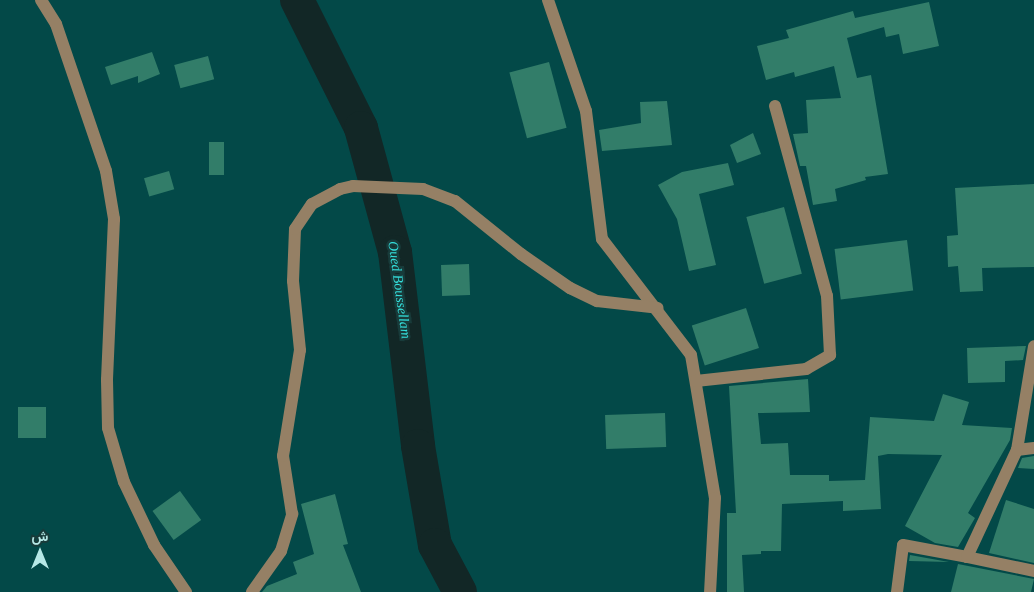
<!DOCTYPE html>
<html>
<head>
<meta charset="utf-8">
<style>
  body { margin:0 }
  #map { position:relative; width:1034px; height:592px; overflow:hidden; background:#034948; font-family:"Times New Roman",Vazirmatn,serif }
  div>[style] { position:absolute }
  .river>* { height:34px; margin:-17px; padding:0 17px; transform-origin:17px; border-radius:17px; background:#122726 }
  .building>* { inset:0; background:#327d69; transform-origin:0 0 }
  .minor>* { height:12px; margin:-6px; padding:0 6px; transform-origin:6px; border-radius:6px; background:#958065 }
  span { translate:-50% -50%; white-space:nowrap; text-align:center; line-height:1.15; -webkit-text-stroke:5px #183b3a; paint-order:stroke }
  .water-label { font-size:14px; color:#34dfdc; font-style:italic }
  .north { position:absolute; left:15px; top:527px; width:50px; height:50px; -webkit-text-stroke:4px #183b3a; paint-order:stroke; rotate:0deg; font-size:14px; font-weight:700; line-height:20px; text-align:center; color:#b6e8e6 }
  .north::after { content:''; display:block; margin:auto; width:18px; height:22px; background:#b6e8e6; clip-path:polygon(50% 0,100% 100%,50% 72%,0 100%) }
</style>
</head>
<body>
<div id="map">
  <div class="river">
    <div style="left:297px;top:0;width:143px;rotate:63.4deg"></div>
    <div style="left:361px;top:128px;width:129px;rotate:74.7deg"></div>
    <div style="left:395px;top:252px;width:195px;rotate:83.2deg"></div>
    <div style="left:418px;top:446px;width:100px;rotate:80.3deg"></div>
    <div style="left:435px;top:545px;width:53px;rotate:62deg"></div>
  </div>
  <div class="building">
    <div style="clip-path:polygon(929px 2px,939px 46px,903px 54px,899px 34px,886px 37px,884px 27px,847px 38px,857px 78px,871px 75px,888px 174px,865px 177px,866px 180px,835px 189px,837px 201px,813px 205px,806px 166px,800px 166px,793px 134px,808px 133px,806px 100px,841px 98px,834px 66px,795px 77px,794px 72px,766px 80px,757px 46px,789px 38px,786px 30px,853px 11px,855px 18px)"></div>
    <div style="clip-path:polygon(152px 52px,160px 74px,138px 83px,138px 76px,111px 85px,105px 67px)"></div>
    <div style="left:208px;top:56px;width:24px;height:35px;rotate:75deg"></div>
    <div style="left:549px;top:62px;width:68px;height:41px;rotate:75deg"></div>
    <div style="clip-path:polygon(667px 101px,672px 145px,602px 151px,599px 130px,641px 123px,640px 102px)"></div>
    <div style="clip-path:polygon(753px 133px,761px 154px,737px 163px,730px 145px)"></div>
    <div style="left:209px;top:142px;width:15px;height:33px"></div>
    <div style="clip-path:polygon(728px 163px,734px 185px,699px 194px,716px 265px,689px 271px,677px 219px,658px 185px,682px 172px)"></div>
    <div style="left:169px;top:171px;width:19px;height:26px;rotate:74deg"></div>
    <div style="clip-path:polygon(1034px 184px,1034px 267px,982px 268px,983px 291px,960px 292px,958px 266px,948px 267px,947px 236px,958px 235px,955px 188px)"></div>
    <div style="left:784px;top:207px;width:69px;height:39px;rotate:75deg"></div>
    <div style="left:907px;top:240px;width:51px;height:73px;rotate:83deg"></div>
    <div style="left:469px;top:264px;width:31px;height:28px;rotate:88deg"></div>
    <div style="left:746px;top:308px;width:42px;height:57px;rotate:72deg"></div>
    <div style="clip-path:polygon(1026px 346px,1023px 360px,1005px 361px,1005px 382px,968px 383px,967px 348px)"></div>
    <div style="clip-path:polygon(808px 379px,810px 412px,758px 413px,761px 444px,788px 443px,790px 475px,829px 475px,829px 481px,865px 480px,870px 417px,934px 421px,943px 394px,969px 402px,962px 425px,1012px 428px,1010px 440px,968px 513px,975px 518px,958px 547px,935px 543px,905px 526px,942px 455px,888px 454px,878px 456px,881px 509px,843px 511px,843px 501px,782px 504px,781px 551px,761px 551px,761px 554px,742px 555px,744px 592px,727px 592px,727px 513px,736px 513px,729px 386px)"></div>
    <div style="left:18px;top:407px;width:28px;height:31px"></div>
    <div style="left:665px;top:413px;width:34px;height:60px;rotate:88deg"></div>
    <div style="clip-path:polygon(1034px 456px,1034px 469px,1018px 468px,1022px 458px)"></div>
    <div style="left:180px;top:491px;width:36px;height:34px;rotate:54deg"></div>
    <div style="clip-path:polygon(335px 494px,348px 544px,343px 545px,361px 592px,262px 592px,267px 586px,297px 574px,293px 562px,314px 554px,301px 504px)"></div>
    <div style="clip-path:polygon(1006px 500px,1034px 509px,1034px 563px,989px 553px)"></div>
    <div style="clip-path:polygon(910px 555px,949px 562px,909px 561px)"></div>
    <div style="clip-path:polygon(958px 564px,1034px 579px,1031px 592px,951px 592px)"></div>
  </div>
  <div class="minor">
    <div style="left:41px;top:0;width:28px;rotate:58deg"></div>
    <div style="left:56px;top:24px;width:155px;rotate:71.2deg"></div>
    <div style="left:106px;top:171px;width:49px;rotate:80.5deg"></div>
    <div style="left:114px;top:219px;width:161px;rotate:92.5deg"></div>
    <div style="left:107px;top:380px;width:48px;rotate:88.8deg"></div>
    <div style="left:108px;top:428px;width:56px;rotate:73.5deg"></div>
    <div style="left:124px;top:482px;width:70px;rotate:64.5deg"></div>
    <div style="left:154px;top:545px;width:57px;rotate:55.8deg"></div>
    <div style="left:548px;top:0;width:117px;rotate:71.1deg"></div>
    <div style="left:586px;top:111px;width:129px;rotate:82.9deg"></div>
    <div style="left:602px;top:239px;width:146px;rotate:52.5deg"></div>
    <div style="left:691px;top:355px;width:145px;rotate:80.5deg"></div>
    <div style="left:715px;top:498px;width:94px;rotate:93deg"></div>
    <div style="left:696px;top:381px;width:111px;rotate:-6.2deg"></div>
    <div style="left:806px;top:369px;width:28px;rotate:-30deg"></div>
    <div style="left:830px;top:355px;width:59px;rotate:-92.9deg"></div>
    <div style="left:827px;top:296px;width:197px;rotate:-105.3deg"></div>
    <div style="left:1017px;top:450px;width:17px;rotate:-7deg"></div>
    <div style="left:967px;top:557px;width:68px;rotate:11.8deg"></div>
    <div style="left:252px;top:592px;width:50px;rotate:-54.7deg"></div>
    <div style="left:281px;top:551px;width:39px;rotate:-73deg"></div>
    <div style="left:292px;top:514px;width:59px;rotate:-98.8deg"></div>
    <div style="left:283px;top:456px;width:107px;rotate:-80.9deg"></div>
    <div style="left:300px;top:350px;width:69px;rotate:-95.8deg"></div>
    <div style="left:293px;top:281px;width:52px;rotate:-87.8deg"></div>
    <div style="left:295px;top:229px;width:30px;rotate:-56deg"></div>
    <div style="left:312px;top:204px;width:32px;rotate:-28deg"></div>
    <div style="left:340px;top:189px;width:13px;rotate:-13deg"></div>
    <div style="left:353px;top:186px;width:70px;rotate:2.5deg"></div>
    <div style="left:423px;top:189px;width:34px;rotate:21deg"></div>
    <div style="left:455px;top:201px;width:85px;rotate:38.8deg"></div>
    <div style="left:521px;top:254px;width:60px;rotate:34.8deg"></div>
    <div style="left:570px;top:288px;width:30px;rotate:26deg"></div>
    <div style="left:597px;top:301px;width:61px;rotate:6.5deg"></div>
    <div style="left:897px;top:592px;width:47px;rotate:-82.7deg"></div>
    <div style="left:903px;top:545px;width:65px;rotate:10.6deg"></div>
    <div style="left:967px;top:557px;width:118px;rotate:-65deg"></div>
    <div style="left:1017px;top:450px;width:105px;rotate:-80.7deg"></div>
  </div>
  <div class="water-label">
    <span style="left:399px;top:290px;rotate:82deg">Oued Boussellam</span>
  </div>
  <div class="north">ش</div>
</div>
</body>
</html>
